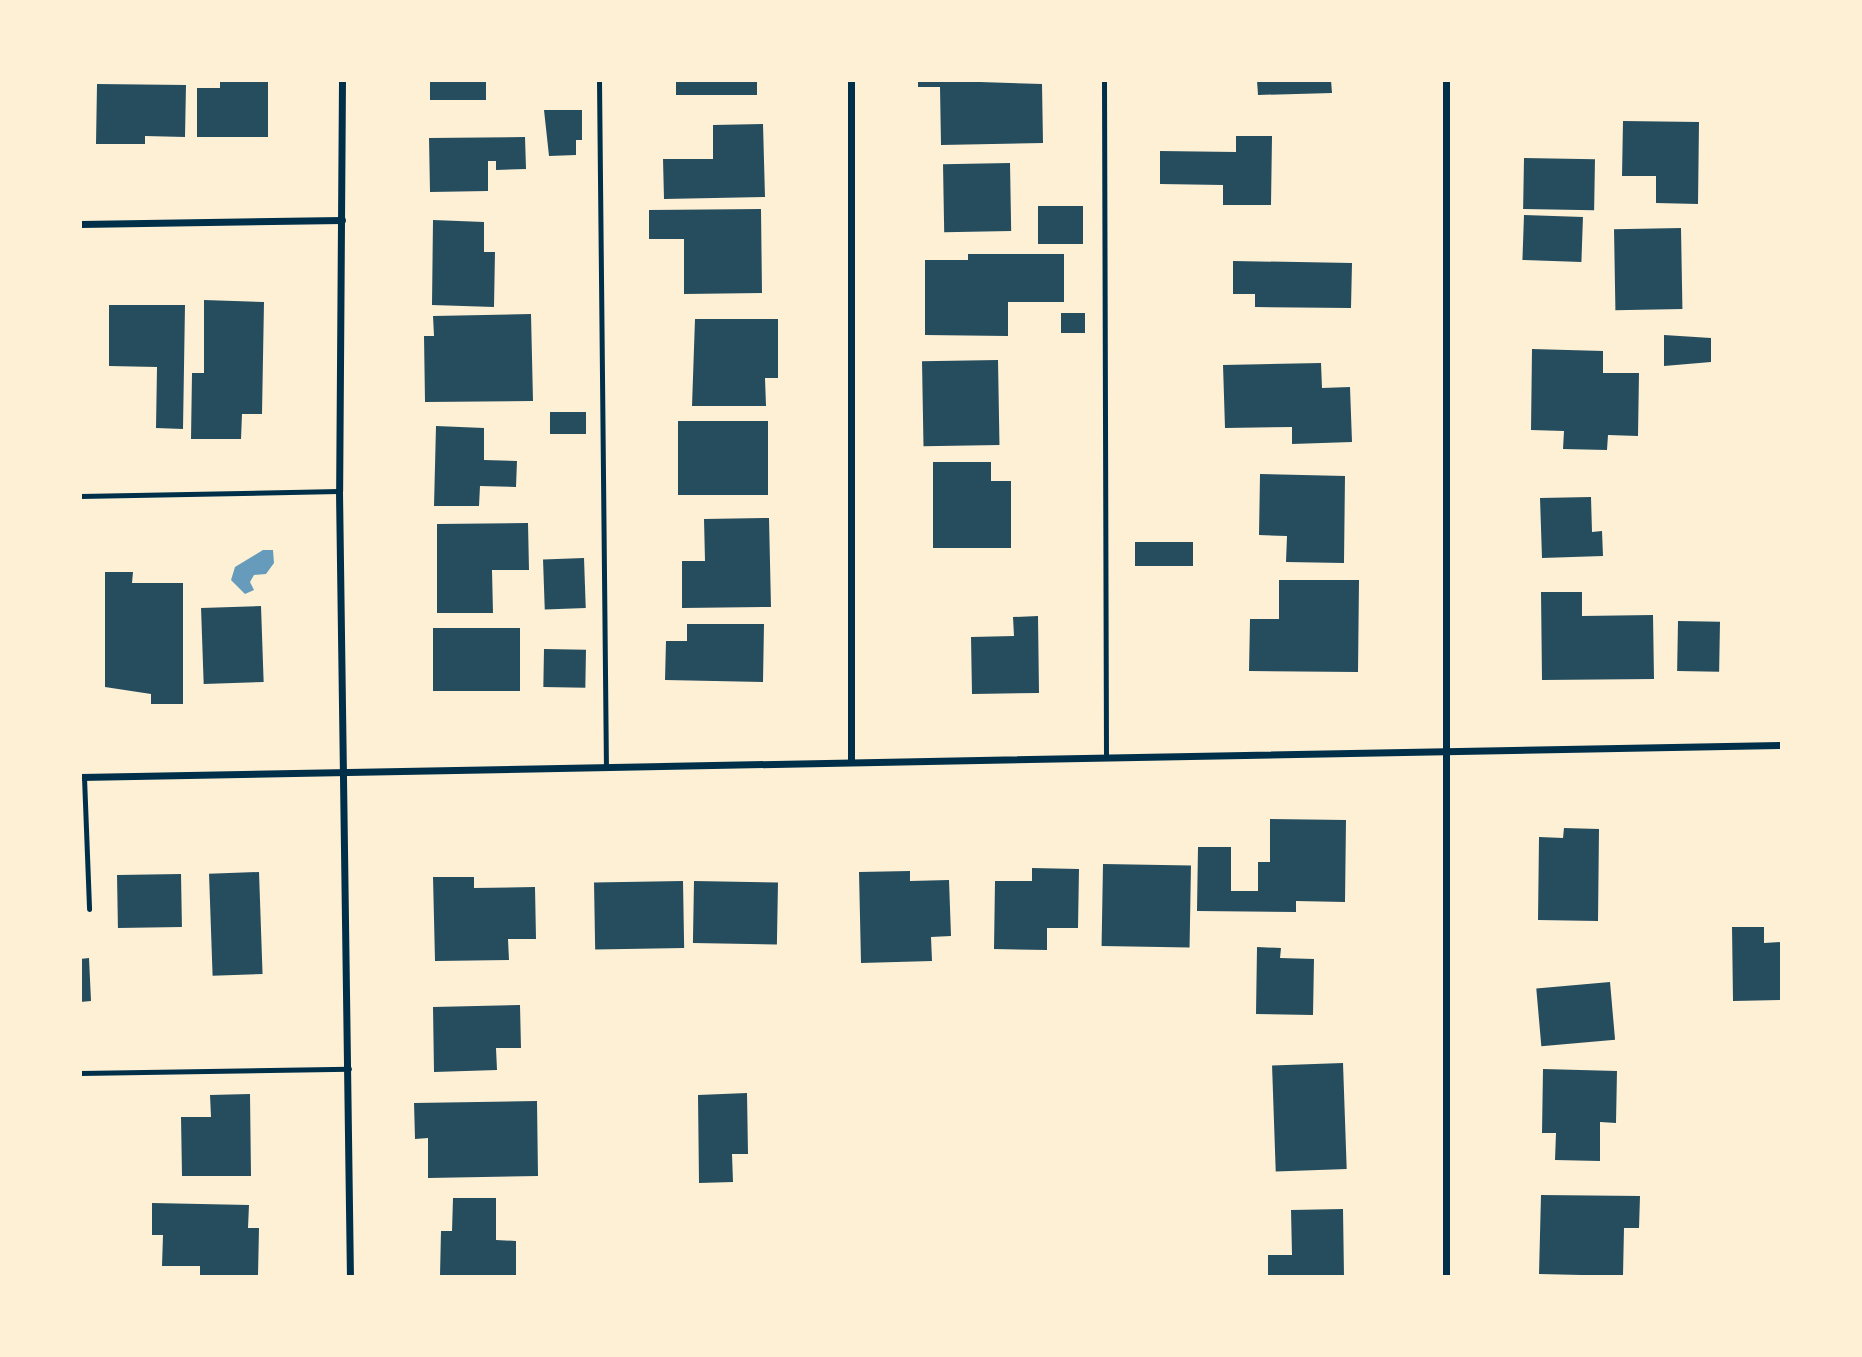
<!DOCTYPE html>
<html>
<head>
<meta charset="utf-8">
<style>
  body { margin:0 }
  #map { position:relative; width:1862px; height:1357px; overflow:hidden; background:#fdf0d5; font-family:Inter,sans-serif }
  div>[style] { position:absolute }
  .water>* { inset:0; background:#669bbc }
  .building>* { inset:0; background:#264d5e; transform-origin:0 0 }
  .service>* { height:5px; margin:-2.5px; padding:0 2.5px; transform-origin:2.5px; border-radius:2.5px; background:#003049 }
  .minor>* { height:7px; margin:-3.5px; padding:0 3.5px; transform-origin:3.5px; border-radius:3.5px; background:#003049 }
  span { translate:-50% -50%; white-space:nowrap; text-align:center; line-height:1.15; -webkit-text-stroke:7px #fdf0d5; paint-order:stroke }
  .frame { position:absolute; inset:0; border:82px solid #fdf0d5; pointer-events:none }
</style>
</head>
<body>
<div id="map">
  <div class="water">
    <div style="clip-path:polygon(263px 550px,273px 550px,274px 563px,266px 574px,254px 575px,250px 582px,254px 590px,245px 594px,231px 580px,235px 567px)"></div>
  </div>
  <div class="building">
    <div style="clip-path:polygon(220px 80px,268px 80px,268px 137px,197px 137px,197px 88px,220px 88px)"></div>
    <div style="left:430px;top:80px;width:56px;height:20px"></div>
    <div style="left:676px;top:80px;width:81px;height:15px"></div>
    <div style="clip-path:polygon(918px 80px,1042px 84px,1043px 143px,941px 145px,940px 87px,918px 87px)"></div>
    <div style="clip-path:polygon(1257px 80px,1331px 80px,1332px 93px,1258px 95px)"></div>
    <div style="clip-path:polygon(97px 84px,186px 85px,185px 137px,145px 136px,145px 144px,96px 144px)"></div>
    <div style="clip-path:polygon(544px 110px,582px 110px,582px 140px,576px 140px,576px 155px,549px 156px)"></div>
    <div style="clip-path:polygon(1623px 121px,1699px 122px,1698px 204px,1656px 203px,1656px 176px,1622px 176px)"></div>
    <div style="clip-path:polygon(763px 124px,765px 197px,664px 199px,663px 159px,713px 159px,713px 125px)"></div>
    <div style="clip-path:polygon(1236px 136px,1272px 136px,1271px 205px,1223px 205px,1223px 185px,1160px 184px,1160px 151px,1236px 152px)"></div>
    <div style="clip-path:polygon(525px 137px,526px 169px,496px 170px,496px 161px,488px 161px,488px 191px,430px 192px,429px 138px)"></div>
    <div style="left:1524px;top:158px;width:71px;height:51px;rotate:1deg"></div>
    <div style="left:1010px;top:163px;width:68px;height:67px;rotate:89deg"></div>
    <div style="left:1038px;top:206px;width:45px;height:38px"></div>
    <div style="clip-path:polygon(761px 209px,762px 293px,684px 294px,684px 239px,649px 239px,649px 210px)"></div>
    <div style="left:1524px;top:215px;width:59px;height:45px;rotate:2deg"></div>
    <div style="clip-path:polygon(433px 220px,484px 222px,484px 252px,495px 252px,494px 307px,432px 305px)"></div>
    <div style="left:1681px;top:228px;width:81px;height:67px;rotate:89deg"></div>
    <div style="clip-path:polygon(968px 254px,1064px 254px,1064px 302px,1008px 302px,1008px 336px,925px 335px,925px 260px,968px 260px)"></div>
    <div style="clip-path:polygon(1233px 261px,1352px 263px,1351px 308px,1255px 307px,1255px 294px,1233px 294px)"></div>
    <div style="clip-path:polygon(204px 300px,264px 302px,262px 414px,242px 414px,241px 439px,191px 439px,192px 373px,204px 373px)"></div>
    <div style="clip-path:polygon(109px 305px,185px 305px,183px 429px,156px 428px,157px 367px,109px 366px)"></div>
    <div style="left:1061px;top:313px;width:24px;height:20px"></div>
    <div style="clip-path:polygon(531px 314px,533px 401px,425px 402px,424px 336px,434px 336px,433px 316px)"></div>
    <div style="clip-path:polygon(695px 319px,778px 319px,778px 378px,765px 378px,766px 406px,692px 406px)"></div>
    <div style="clip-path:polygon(1664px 335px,1711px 338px,1711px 362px,1664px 366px)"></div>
    <div style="clip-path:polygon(1532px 349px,1603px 351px,1603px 373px,1639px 373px,1638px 436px,1608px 435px,1607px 450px,1563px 449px,1564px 431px,1531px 430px)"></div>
    <div style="left:998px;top:360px;width:85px;height:76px;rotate:89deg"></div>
    <div style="clip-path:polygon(1321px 363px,1322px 388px,1350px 387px,1352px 442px,1292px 444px,1292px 427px,1225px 428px,1223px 365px)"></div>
    <div style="left:550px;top:412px;width:36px;height:22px"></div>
    <div style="left:678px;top:421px;width:90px;height:74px"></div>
    <div style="clip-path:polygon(436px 426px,484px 428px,484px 460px,517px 461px,516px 487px,480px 486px,479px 506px,434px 506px)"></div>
    <div style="clip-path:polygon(933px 462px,991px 462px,991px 481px,1011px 481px,1011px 548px,933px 548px)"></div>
    <div style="clip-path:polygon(1260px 474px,1345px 476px,1344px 563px,1286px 562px,1287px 536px,1259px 535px)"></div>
    <div style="clip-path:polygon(1591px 497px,1592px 532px,1602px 531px,1603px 556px,1542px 558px,1540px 498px)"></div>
    <div style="clip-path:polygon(769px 518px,771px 607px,682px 608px,682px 561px,705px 561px,704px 519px)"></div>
    <div style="clip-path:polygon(528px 523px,529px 570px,492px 570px,493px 613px,437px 613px,437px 524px)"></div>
    <div style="left:1135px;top:542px;width:58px;height:24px"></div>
    <div style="left:584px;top:558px;width:50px;height:41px;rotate:88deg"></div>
    <div style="clip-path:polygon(105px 572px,133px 572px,132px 583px,183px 583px,183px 704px,151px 704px,151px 694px,105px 687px)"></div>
    <div style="clip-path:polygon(1279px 580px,1359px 580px,1358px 672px,1249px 671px,1250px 619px,1279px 619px)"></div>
    <div style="clip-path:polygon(1541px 592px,1582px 592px,1582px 616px,1653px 615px,1654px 679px,1542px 680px)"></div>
    <div style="left:261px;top:606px;width:76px;height:60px;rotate:88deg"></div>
    <div style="clip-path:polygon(1038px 616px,1039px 693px,972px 694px,971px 637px,1014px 636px,1013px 617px)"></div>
    <div style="left:1678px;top:621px;width:42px;height:50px;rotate:1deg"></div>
    <div style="clip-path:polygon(687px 624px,764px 624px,763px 682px,665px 680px,666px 641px,687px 641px)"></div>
    <div style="left:433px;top:628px;width:87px;height:63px"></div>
    <div style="left:544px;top:649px;width:42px;height:38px;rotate:1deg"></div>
    <div style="clip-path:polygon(1270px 819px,1346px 820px,1345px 902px,1296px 901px,1296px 912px,1197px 911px,1198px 847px,1231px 847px,1231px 891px,1258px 891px,1258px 862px,1270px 862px)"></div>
    <div style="clip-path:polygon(1564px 828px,1599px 829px,1598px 921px,1538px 920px,1539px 837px,1563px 838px)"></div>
    <div style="left:1103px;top:864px;width:88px;height:82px;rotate:1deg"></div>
    <div style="clip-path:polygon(1032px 868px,1079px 869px,1078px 928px,1047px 928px,1047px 950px,994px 949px,995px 881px,1032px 881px)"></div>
    <div style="clip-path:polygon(910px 871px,910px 881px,949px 880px,951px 936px,931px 937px,932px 961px,861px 963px,859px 872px)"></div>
    <div style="left:259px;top:872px;width:102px;height:50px;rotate:88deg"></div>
    <div style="left:181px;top:874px;width:53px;height:64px;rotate:89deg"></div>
    <div style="clip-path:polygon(433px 877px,474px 877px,474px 888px,535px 887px,536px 939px,508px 939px,509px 960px,435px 961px)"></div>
    <div style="left:683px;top:881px;width:67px;height:89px;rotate:89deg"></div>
    <div style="left:694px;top:881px;width:84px;height:62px;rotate:1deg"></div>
    <div style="clip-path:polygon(1732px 927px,1764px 927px,1764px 943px,1782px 942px,1782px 1000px,1733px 1001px)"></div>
    <div style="clip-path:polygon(1257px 947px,1281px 948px,1280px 958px,1314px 959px,1313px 1015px,1256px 1014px)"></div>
    <div style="clip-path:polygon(89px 958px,91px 1001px,80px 1002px,80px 959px)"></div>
    <div style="left:1610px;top:982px;width:58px;height:74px;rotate:85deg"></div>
    <div style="clip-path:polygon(520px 1005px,521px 1048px,496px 1048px,497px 1070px,434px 1072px,433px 1007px)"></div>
    <div style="left:1343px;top:1063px;width:106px;height:71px;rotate:88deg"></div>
    <div style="clip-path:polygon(1543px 1069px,1617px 1071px,1616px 1123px,1600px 1122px,1600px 1161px,1555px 1160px,1556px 1133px,1542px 1133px)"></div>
    <div style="clip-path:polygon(747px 1093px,748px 1154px,732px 1154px,733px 1182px,699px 1183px,698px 1095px)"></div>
    <div style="clip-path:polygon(250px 1094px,251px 1176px,182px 1176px,181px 1117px,211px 1117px,210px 1095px)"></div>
    <div style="clip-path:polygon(537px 1101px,538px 1176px,428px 1178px,428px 1138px,415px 1139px,414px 1103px)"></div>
    <div style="clip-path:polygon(1541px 1195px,1640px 1196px,1639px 1228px,1624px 1228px,1623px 1276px,1539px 1274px)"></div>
    <div style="clip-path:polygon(453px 1198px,496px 1198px,496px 1240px,516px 1241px,516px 1276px,440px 1276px,441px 1231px,452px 1231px)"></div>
    <div style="clip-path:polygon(152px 1203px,249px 1205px,248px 1228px,259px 1228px,258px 1276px,200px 1276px,200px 1266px,162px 1266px,163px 1235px,152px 1235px)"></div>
    <div style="clip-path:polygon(1343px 1209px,1344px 1276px,1268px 1276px,1268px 1255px,1292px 1255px,1291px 1210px)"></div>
  </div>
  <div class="service">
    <div style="left:599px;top:80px;width:687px;rotate:89.42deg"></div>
    <div style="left:1104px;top:80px;width:677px;rotate:89.83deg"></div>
    <div style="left:80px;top:496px;width:259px;rotate:-1.1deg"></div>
    <div style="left:84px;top:777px;width:132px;rotate:87.8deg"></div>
    <div style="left:80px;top:1073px;width:269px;rotate:-0.9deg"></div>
  </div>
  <div class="minor">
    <div style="left:342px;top:80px;width:411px;rotate:90.4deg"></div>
    <div style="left:339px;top:491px;width:785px;rotate:89.2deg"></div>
    <div style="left:851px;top:80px;width:681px;rotate:90deg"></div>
    <div style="left:80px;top:224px;width:262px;rotate:-0.9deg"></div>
    <div style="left:80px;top:777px;width:1702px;rotate:-1.08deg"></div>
    <div style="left:1446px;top:1276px;width:1196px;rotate:-90deg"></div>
  </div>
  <div class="frame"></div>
</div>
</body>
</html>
